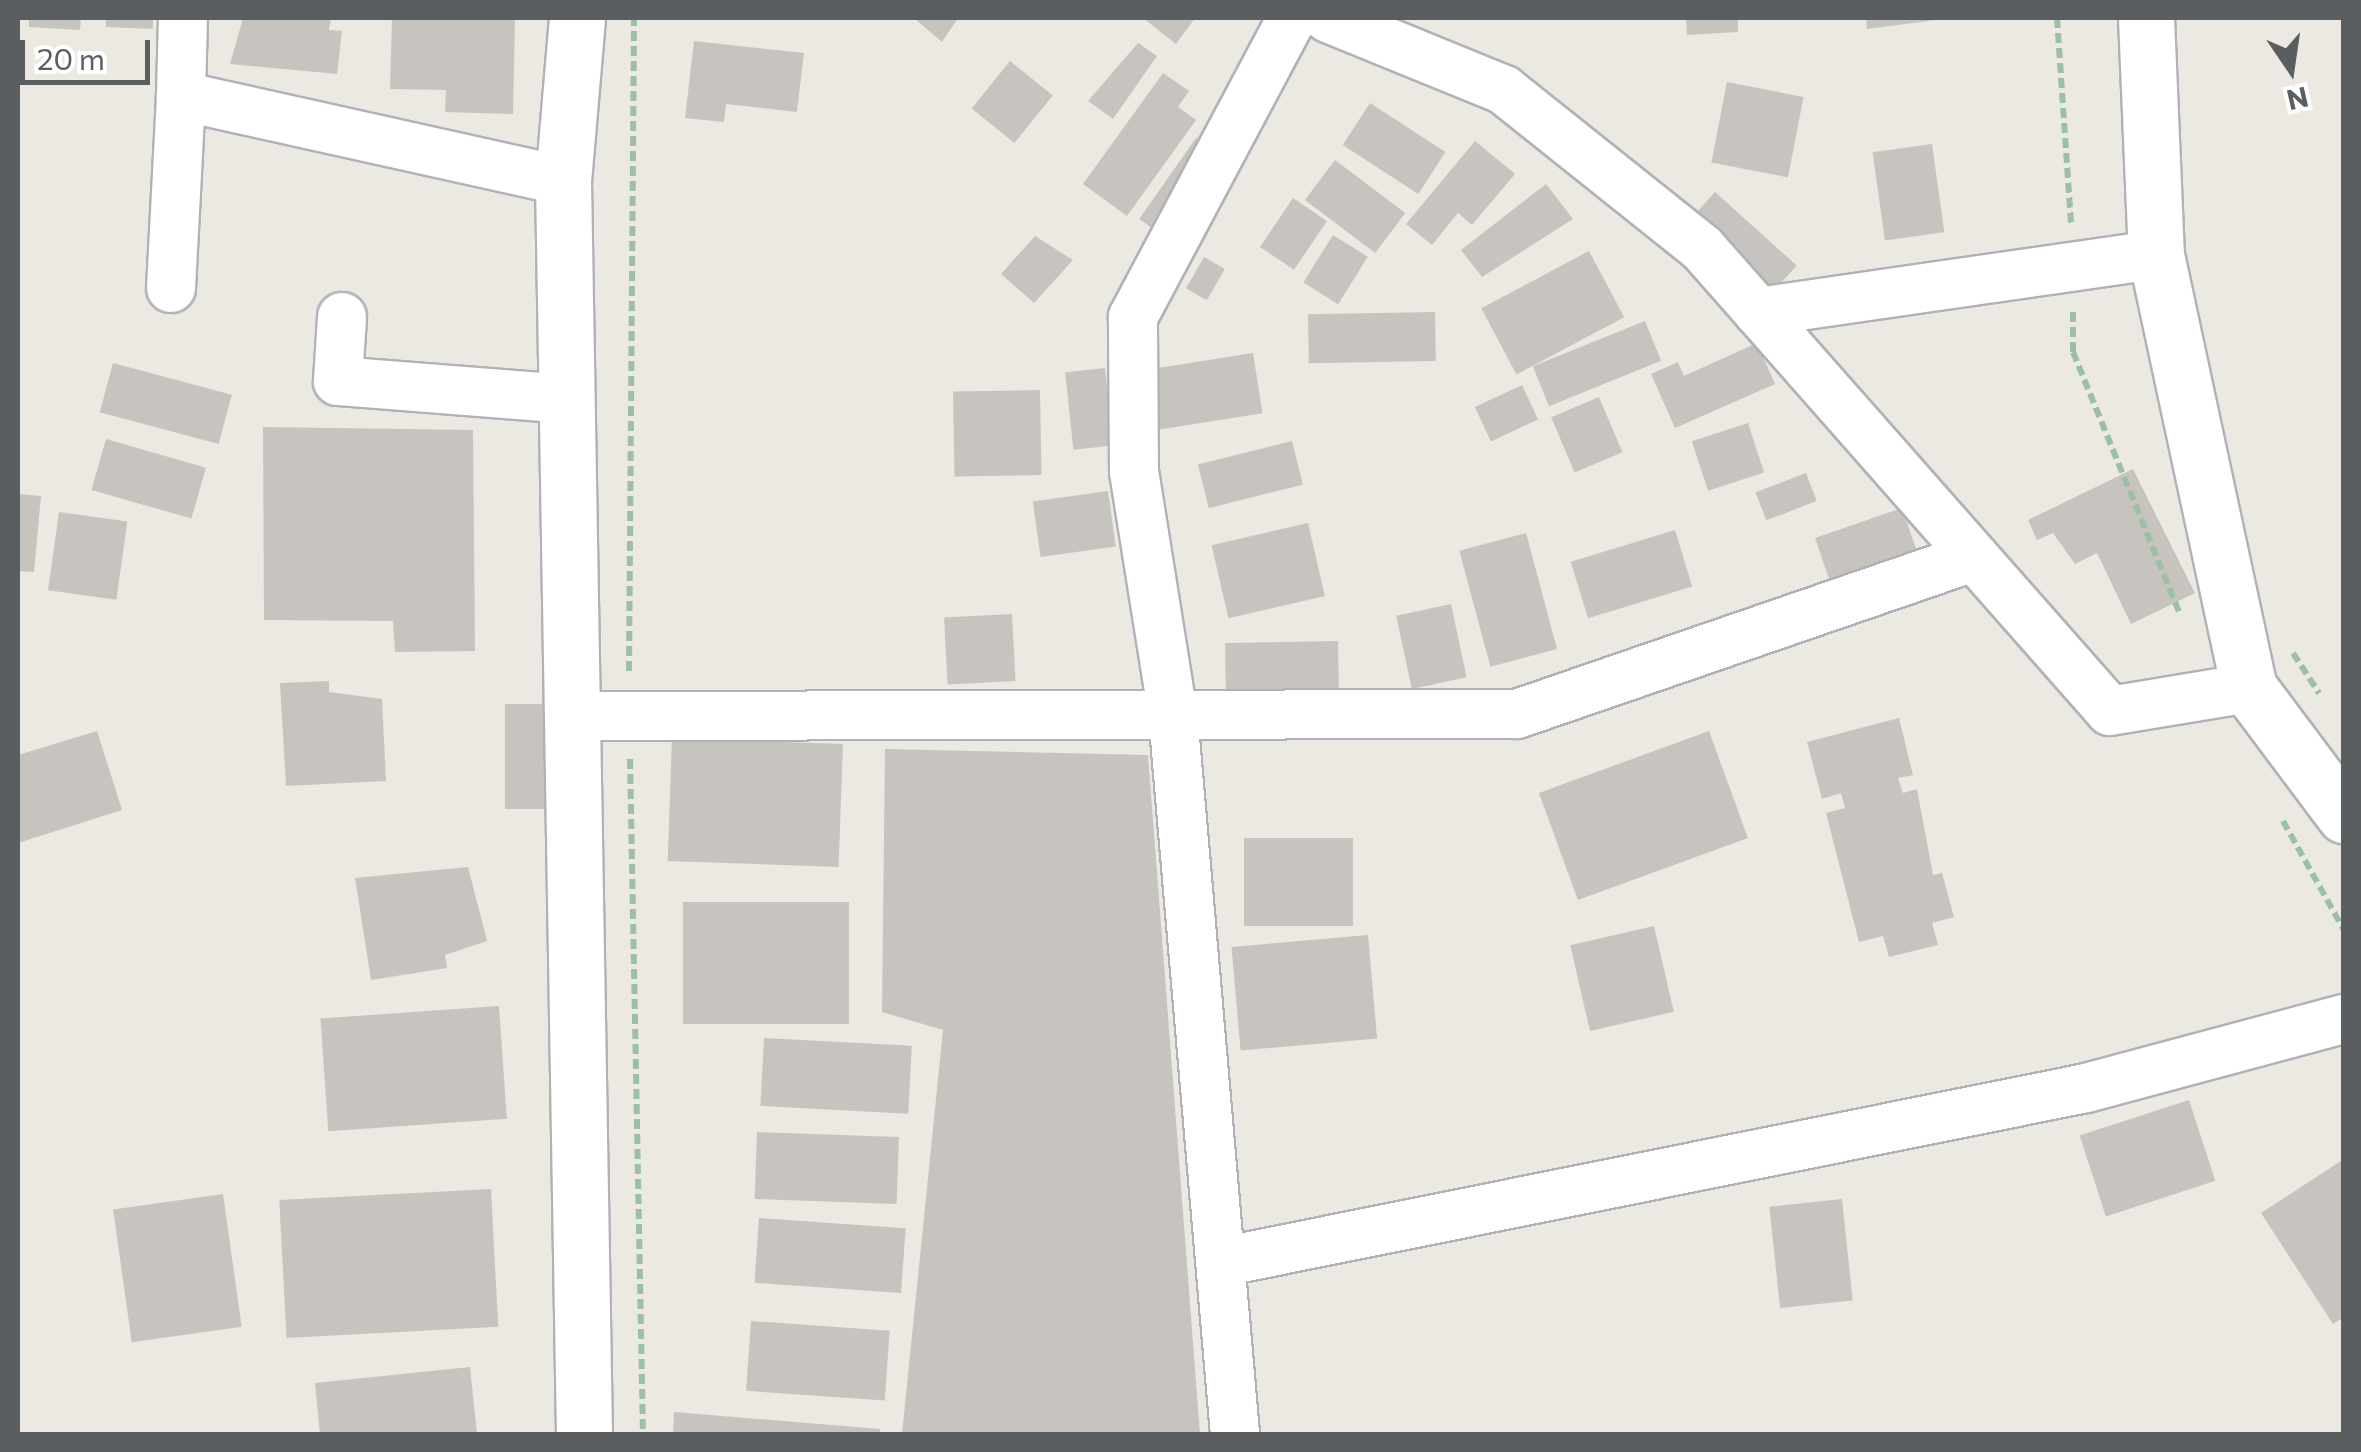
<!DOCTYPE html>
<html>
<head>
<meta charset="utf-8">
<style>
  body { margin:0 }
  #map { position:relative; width:2361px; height:1452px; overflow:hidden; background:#ebe9e2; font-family:Commissioner,sans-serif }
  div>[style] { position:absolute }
  .building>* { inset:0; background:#c7c4bf; transform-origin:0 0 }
  .path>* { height:6px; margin-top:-3px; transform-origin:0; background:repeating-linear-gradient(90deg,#9cc0a6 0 10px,transparent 0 15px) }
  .roads { filter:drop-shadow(2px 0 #b0b3b6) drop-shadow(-2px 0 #b0b3b6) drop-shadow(0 2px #b0b3b6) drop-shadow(0 -2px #b0b3b6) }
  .street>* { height:48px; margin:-24px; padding:0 24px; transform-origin:24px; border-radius:24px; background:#fff }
  .secondary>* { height:55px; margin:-27.5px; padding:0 27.5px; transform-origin:27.5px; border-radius:27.5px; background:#fff }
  span { translate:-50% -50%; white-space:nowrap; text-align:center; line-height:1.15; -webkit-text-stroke:8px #fff; paint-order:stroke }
  .frame { position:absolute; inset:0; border:20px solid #5b5e61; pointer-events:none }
  .north { position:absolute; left:2241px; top:20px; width:100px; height:100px; -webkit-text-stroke:8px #fff; paint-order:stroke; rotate:167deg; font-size:28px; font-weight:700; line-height:40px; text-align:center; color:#5b5e61 }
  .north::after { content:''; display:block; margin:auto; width:35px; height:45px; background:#5b5e61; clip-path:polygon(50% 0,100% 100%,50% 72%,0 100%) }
  .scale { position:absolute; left:20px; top:40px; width:130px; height:45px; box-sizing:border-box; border:5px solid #5b5e61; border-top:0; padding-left:12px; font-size:30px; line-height:35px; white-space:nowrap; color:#5b5e61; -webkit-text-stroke:8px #fff; paint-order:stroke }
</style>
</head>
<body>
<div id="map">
  <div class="building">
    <div style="clip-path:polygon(29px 18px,81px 18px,80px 30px,29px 27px)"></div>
    <div style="clip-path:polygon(106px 18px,153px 18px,153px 29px,106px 27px)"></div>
    <div style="clip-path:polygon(243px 18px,331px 18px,329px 30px,342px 31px,337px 74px,230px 64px)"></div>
    <div style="clip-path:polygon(392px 18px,515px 18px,513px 114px,445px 112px,446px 90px,390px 89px)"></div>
    <div style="clip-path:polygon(914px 18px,958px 18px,942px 42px)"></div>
    <div style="clip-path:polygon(1143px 18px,1195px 18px,1176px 44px)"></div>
    <div style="clip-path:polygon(1686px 18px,1738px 18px,1738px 32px,1687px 35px)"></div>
    <div style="clip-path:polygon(1866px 18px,1936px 18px,1936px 20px,1867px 29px)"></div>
    <div style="clip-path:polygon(694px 41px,804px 53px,797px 112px,726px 104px,724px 122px,685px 118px)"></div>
    <div style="clip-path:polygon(1138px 43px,1157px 56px,1113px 119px,1088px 101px)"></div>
    <div style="left:1010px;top:61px;width:55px;height:61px;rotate:39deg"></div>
    <div style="clip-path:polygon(1163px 73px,1189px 91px,1178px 107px,1196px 120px,1127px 216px,1083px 184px)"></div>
    <div style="left:1727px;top:82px;width:78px;height:82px;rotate:11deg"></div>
    <div style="left:1370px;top:103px;width:90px;height:50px;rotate:33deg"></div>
    <div style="left:1196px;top:138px;width:19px;height:99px;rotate:35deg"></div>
    <div style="clip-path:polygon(1475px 141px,1515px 174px,1472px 225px,1458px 213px,1432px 245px,1406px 224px)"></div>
    <div style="left:1932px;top:144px;width:89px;height:60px;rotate:82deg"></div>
    <div style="left:1335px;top:160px;width:88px;height:50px;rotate:37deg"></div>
    <div style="clip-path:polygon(1546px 184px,1573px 219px,1482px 277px,1461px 250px)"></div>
    <div style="left:1715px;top:192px;width:110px;height:37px;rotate:42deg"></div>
    <div style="left:1293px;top:198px;width:41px;height:59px;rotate:34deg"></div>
    <div style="left:1333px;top:235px;width:41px;height:56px;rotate:32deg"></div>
    <div style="clip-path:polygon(1035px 236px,1073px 260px,1034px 303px,1001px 274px)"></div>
    <div style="left:1589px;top:251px;width:75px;height:122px;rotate:62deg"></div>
    <div style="left:1204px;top:257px;width:24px;height:36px;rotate:30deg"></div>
    <div style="left:1435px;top:312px;width:49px;height:127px;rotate:89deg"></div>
    <div style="left:1645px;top:321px;width:43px;height:121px;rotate:68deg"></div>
    <div style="clip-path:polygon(1757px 343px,1775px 384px,1675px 428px,1651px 374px,1678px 362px,1684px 376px)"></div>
    <div style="left:1253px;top:353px;width:61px;height:104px;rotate:81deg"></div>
    <div style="left:113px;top:363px;width:123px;height:51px;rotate:15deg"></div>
    <div style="left:1105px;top:368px;width:78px;height:40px;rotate:84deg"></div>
    <div style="left:1522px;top:385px;width:38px;height:52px;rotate:65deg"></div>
    <div style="left:1040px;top:390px;width:85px;height:87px;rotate:89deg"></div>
    <div style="left:1599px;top:397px;width:60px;height:52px;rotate:67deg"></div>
    <div style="left:1748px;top:423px;width:52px;height:59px;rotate:72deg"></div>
    <div style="clip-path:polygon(263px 427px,473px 430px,475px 651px,395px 652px,393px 621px,264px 620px)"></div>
    <div style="left:106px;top:439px;width:104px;height:53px;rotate:16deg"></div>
    <div style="left:1292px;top:441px;width:45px;height:97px;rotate:76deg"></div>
    <div style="clip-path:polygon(2133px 469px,2195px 593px,2131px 624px,2097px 553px,2075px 564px,2053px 533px,2037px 540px,2028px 520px)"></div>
    <div style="left:1806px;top:473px;width:30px;height:54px;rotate:69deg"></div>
    <div style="left:1108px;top:491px;width:56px;height:76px;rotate:82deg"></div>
    <div style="clip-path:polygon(18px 494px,41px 496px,34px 572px,18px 571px)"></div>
    <div style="left:1902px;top:508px;width:61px;height:92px;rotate:71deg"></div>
    <div style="left:59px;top:512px;width:69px;height:79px;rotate:8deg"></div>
    <div style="left:1308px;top:523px;width:75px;height:99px;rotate:77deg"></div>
    <div style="left:1675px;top:530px;width:59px;height:109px;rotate:73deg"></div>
    <div style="left:1526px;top:533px;width:120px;height:69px;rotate:75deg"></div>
    <div style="left:1451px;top:604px;width:75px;height:56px;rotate:78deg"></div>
    <div style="left:1012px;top:614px;width:67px;height:68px;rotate:87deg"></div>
    <div style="left:1338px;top:641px;width:55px;height:113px;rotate:89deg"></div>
    <div style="clip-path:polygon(329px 681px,329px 692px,382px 699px,386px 781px,286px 786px,280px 683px)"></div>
    <div style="left:505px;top:704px;width:61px;height:105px"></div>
    <div style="clip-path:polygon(1899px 718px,1913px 775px,1898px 778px,1903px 793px,1917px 789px,1933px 875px,1942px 873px,1954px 917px,1932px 923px,1938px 945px,1889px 957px,1883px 936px,1859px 942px,1826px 813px,1845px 808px,1841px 793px,1822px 799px,1807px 742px)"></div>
    <div style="clip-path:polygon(97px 731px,122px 810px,18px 843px,18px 755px)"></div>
    <div style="left:1709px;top:731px;width:114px;height:181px;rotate:70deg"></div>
    <div style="left:672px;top:738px;width:171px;height:123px;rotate:2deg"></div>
    <div style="clip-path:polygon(885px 749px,1148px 755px,1200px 1434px,902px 1434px,943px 1030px,882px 1012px)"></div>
    <div style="left:1353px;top:838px;width:88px;height:109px;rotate:90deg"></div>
    <div style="clip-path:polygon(468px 867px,487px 941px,445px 955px,447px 968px,371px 980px,355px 878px)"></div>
    <div style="left:849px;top:902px;width:122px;height:166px;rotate:90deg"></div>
    <div style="left:1654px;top:926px;width:88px;height:86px;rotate:77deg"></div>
    <div style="left:1368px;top:935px;width:104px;height:137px;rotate:85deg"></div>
    <div style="left:499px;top:1006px;width:113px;height:179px;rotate:86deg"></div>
    <div style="left:764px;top:1038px;width:148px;height:68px;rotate:3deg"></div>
    <div style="left:2189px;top:1100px;width:85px;height:115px;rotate:72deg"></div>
    <div style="left:757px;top:1132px;width:142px;height:67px;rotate:2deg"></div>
    <div style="clip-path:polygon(2344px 1159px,2344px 1317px,2333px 1324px,2261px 1213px)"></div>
    <div style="left:491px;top:1189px;width:138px;height:212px;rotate:87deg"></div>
    <div style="left:223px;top:1194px;width:134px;height:111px;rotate:82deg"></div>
    <div style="left:1842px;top:1199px;width:102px;height:73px;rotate:84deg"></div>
    <div style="left:759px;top:1218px;width:147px;height:65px;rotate:4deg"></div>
    <div style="left:751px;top:1321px;width:139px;height:70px;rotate:4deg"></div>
    <div style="clip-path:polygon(470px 1367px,477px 1434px,320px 1434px,315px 1383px)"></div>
    <div style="clip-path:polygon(674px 1412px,880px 1429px,880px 1434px,673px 1434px)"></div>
  </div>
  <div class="path">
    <div style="left:2057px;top:18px;width:207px;rotate:86.1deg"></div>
    <div style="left:2073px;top:312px;width:40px;rotate:90deg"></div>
    <div style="left:2073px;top:352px;width:283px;rotate:67.8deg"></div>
    <div style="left:2293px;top:653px;width:48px;rotate:57deg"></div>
    <div style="left:629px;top:671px;width:653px;rotate:-89.56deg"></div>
    <div style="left:630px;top:759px;width:675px;rotate:88.9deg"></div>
    <div style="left:2283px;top:821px;width:125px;rotate:60.8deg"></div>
  </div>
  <div class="roads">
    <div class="street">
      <div style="left:183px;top:18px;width:78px;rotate:91.5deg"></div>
      <div style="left:181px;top:96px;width:391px;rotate:12.5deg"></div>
      <div style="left:1328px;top:18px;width:190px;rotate:22.2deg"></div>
      <div style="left:1504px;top:90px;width:253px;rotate:38.6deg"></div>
      <div style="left:1702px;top:248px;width:617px;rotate:48.61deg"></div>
      <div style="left:2110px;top:711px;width:141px;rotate:-9.4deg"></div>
      <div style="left:171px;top:288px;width:192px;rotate:-87deg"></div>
      <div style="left:1758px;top:312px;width:402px;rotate:-8.2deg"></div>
      <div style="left:342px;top:317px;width:64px;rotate:93.6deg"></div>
      <div style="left:338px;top:381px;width:230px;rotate:4.5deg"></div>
      <div style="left:572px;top:716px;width:945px;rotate:-0.12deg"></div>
      <div style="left:1517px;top:714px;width:483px;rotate:-19deg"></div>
      <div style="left:1226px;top:1261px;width:877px;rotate:-11.37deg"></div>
      <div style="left:2086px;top:1088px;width:267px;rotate:-15deg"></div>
      <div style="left:1235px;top:1434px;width:722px;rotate:-94.93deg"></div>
      <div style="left:1173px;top:715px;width:246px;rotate:-99.1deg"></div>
      <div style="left:1134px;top:472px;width:155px;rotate:-90.4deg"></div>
      <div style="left:1133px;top:317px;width:339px;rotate:-62deg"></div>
    </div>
    <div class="secondary">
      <div style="left:577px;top:18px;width:164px;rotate:94.9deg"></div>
      <div style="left:563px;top:181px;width:1253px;rotate:89.04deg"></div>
      <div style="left:2146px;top:18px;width:237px;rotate:87.6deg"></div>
      <div style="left:2156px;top:255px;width:443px;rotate:77.9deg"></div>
      <div style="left:2249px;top:688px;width:159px;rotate:53.2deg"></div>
    </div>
  </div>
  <div class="frame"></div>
  <div class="north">N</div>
  <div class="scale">20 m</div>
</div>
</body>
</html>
